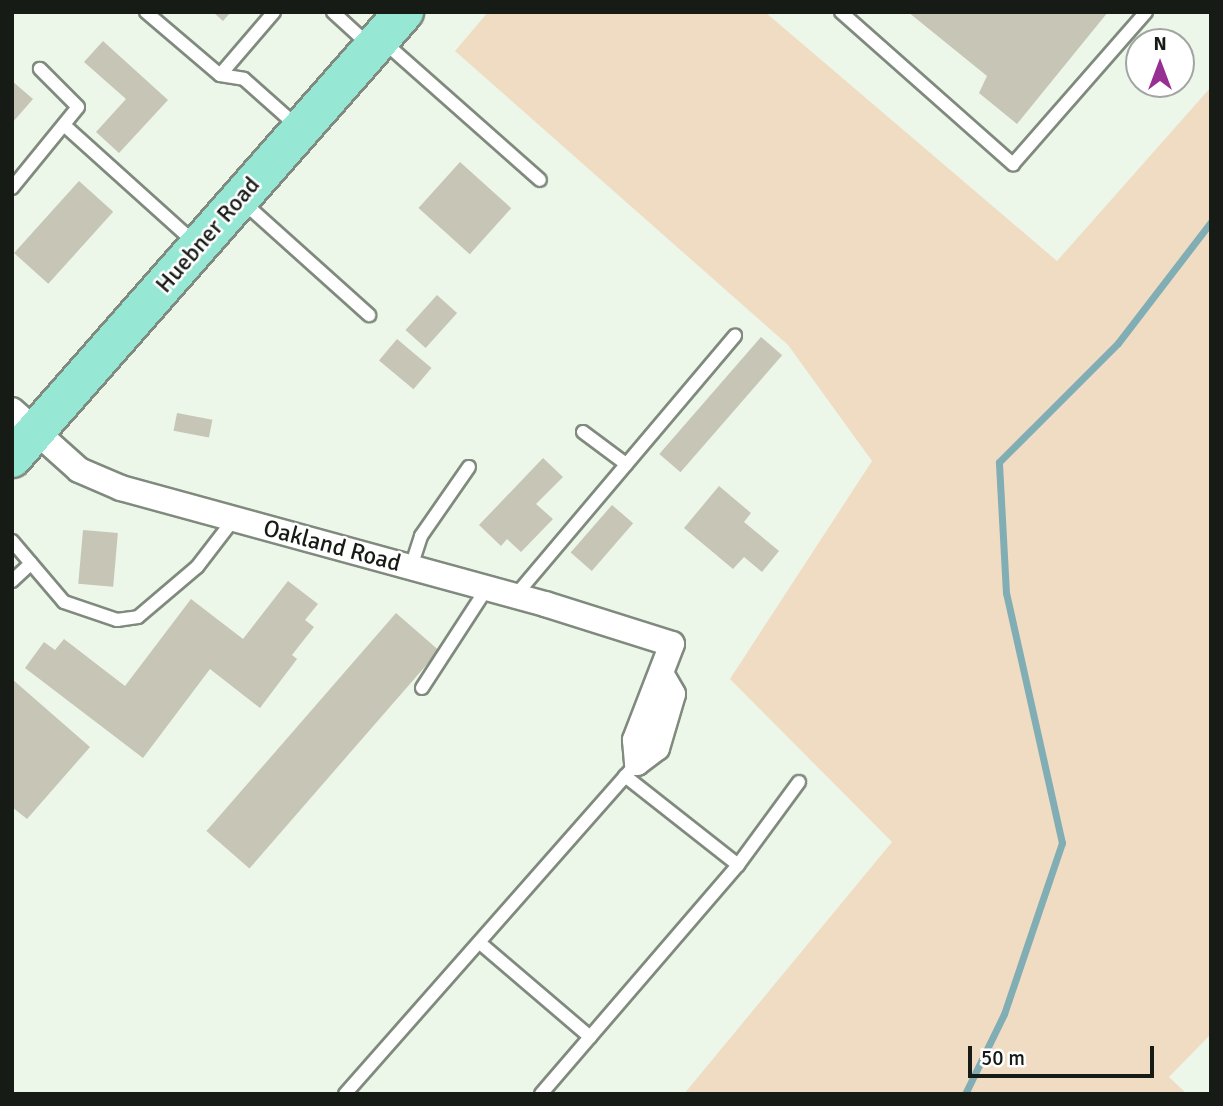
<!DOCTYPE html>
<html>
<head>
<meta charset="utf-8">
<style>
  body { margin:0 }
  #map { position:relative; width:1223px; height:1106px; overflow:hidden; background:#ecf7e9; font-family:Signika,sans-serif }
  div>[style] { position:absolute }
  .green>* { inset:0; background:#f0dcc3 }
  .stream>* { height:7px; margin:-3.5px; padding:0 3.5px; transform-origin:3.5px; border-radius:3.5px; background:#81adb4 }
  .building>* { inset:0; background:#c6c5b6; transform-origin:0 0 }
  .roads { filter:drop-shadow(2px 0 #808a7e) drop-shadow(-2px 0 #808a7e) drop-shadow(0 2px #808a7e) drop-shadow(0 -2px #808a7e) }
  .lane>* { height:12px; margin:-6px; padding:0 6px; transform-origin:6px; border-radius:6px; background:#fff }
  .street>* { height:24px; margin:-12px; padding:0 12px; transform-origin:12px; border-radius:12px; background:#fff }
  .primary>* { height:38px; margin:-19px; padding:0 19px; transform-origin:19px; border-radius:19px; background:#96e8d4 }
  span { translate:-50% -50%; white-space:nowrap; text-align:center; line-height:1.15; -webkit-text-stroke:5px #fff; paint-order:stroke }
  .street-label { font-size:24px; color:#171b16 }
  .frame { position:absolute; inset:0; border:14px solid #171b16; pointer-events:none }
  .north { position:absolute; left:1125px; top:28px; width:70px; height:70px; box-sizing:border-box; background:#fff; border:2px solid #a2a4a2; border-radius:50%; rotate:0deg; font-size:19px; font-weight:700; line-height:28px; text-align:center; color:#171b16 }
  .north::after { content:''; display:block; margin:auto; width:24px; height:32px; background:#982f93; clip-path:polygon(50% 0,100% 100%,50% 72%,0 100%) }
  .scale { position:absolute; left:968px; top:1046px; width:186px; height:32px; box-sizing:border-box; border:4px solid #171b16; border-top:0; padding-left:9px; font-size:21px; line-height:24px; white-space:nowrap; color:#171b16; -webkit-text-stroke:5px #fff; paint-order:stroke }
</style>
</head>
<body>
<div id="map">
  <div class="green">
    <div style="clip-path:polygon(488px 12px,765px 12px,1057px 261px,1211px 87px,1211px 1034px,1169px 1077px,1187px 1094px,684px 1094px,892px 842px,730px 679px,872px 461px,788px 345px,455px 51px)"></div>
  </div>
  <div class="stream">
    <div style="left:965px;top:1094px;width:89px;rotate:-64deg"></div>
    <div style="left:1004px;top:1014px;width:181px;rotate:-71.3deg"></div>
    <div style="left:1062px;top:843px;width:256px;rotate:-102.6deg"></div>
    <div style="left:1006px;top:593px;width:131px;rotate:-93.1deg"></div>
    <div style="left:999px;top:462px;width:168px;rotate:-45deg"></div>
    <div style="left:1118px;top:343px;width:153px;rotate:-52.5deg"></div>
  </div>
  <div class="building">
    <div style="clip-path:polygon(213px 12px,231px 12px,223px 21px)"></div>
    <div style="clip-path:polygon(908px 12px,1108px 12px,1017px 124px,979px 93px,987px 76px)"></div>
    <div style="clip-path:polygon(103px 41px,168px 100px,119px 153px,96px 132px,126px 99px,84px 62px)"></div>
    <div style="clip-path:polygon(12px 81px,33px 99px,12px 123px)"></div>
    <div style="left:460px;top:162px;width:69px;height:62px;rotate:42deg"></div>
    <div style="left:79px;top:181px;width:46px;height:97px;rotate:42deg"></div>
    <div style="left:437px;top:295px;width:27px;height:47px;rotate:42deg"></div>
    <div style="left:761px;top:337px;width:28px;height:155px;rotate:41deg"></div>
    <div style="left:397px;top:339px;width:45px;height:28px;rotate:40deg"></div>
    <div style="left:177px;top:413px;width:36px;height:18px;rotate:11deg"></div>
    <div style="clip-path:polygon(543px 458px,563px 477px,536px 504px,553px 519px,521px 552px,507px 539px,501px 546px,479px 525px)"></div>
    <div style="clip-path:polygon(719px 486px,751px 513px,744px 522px,779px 551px,762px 572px,744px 557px,733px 569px,684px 528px)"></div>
    <div style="left:612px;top:505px;width:28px;height:63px;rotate:41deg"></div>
    <div style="left:83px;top:530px;width:35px;height:54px;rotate:5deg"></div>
    <div style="clip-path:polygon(288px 581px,318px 604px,305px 620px,314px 627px,292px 655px,297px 659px,260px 708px,210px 669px,143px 758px,25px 668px,44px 642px,55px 650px,64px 639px,125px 686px,191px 599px,243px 639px)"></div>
    <div style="left:396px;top:613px;width:57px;height:289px;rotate:41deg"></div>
    <div style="clip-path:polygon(12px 679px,90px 747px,27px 819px,12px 807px)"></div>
  </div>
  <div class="roads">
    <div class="lane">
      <div style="left:146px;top:12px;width:97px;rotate:40.4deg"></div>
      <div style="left:220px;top:75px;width:24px;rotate:9deg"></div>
      <div style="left:244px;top:79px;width:71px;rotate:41.6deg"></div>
      <div style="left:333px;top:12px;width:49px;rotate:42.5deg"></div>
      <div style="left:841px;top:12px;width:230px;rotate:41.5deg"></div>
      <div style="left:1013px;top:164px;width:202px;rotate:-48.8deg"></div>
      <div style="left:384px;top:42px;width:208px;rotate:41.5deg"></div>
      <div style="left:220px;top:75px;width:83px;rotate:-49.4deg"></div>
      <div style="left:64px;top:125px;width:178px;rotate:42deg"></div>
      <div style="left:12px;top:188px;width:104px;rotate:-50.8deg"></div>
      <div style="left:78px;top:107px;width:54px;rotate:-135deg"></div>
      <div style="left:242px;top:201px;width:171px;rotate:41.9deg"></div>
      <div style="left:583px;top:432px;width:54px;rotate:36.7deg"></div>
      <div style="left:12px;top:541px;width:80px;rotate:49.6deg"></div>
      <div style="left:64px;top:602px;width:56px;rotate:18.8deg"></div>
      <div style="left:117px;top:620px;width:21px;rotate:-8deg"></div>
      <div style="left:138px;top:617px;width:77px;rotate:-40.3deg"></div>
      <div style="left:197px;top:567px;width:61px;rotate:-52.4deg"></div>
      <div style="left:411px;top:567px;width:33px;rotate:-72deg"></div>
      <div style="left:421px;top:536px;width:84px;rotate:-55.2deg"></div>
      <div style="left:12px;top:581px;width:26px;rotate:-43deg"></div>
      <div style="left:515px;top:596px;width:341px;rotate:-49.8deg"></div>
      <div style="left:422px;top:688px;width:119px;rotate:-57deg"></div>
      <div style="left:625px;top:776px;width:144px;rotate:38.2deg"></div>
      <div style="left:480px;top:943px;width:145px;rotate:40.5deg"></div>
      <div style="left:345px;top:1094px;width:441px;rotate:-48.6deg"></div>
      <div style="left:541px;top:1094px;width:302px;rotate:-49.3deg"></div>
      <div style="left:738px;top:865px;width:103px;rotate:-53.7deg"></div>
    </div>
    <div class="street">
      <div style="left:12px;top:410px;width:90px;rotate:41.8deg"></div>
      <div style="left:79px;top:470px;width:46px;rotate:23.2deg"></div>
      <div style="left:121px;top:488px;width:440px;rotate:15.3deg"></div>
      <div style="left:545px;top:604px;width:133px;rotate:17.5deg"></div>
      <div style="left:672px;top:644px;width:103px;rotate:111.1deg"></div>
      <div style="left:635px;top:740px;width:23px;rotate:85deg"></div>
      <div style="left:637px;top:763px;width:25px;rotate:-37deg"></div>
      <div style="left:657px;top:748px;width:56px;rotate:-73.5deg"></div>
      <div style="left:673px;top:694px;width:20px;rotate:-120deg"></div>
    </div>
    <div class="primary">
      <div style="left:12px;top:458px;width:594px;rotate:-48.69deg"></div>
    </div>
  </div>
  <div class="street-label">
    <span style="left:208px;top:235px;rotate:-49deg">Huebner Road</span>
    <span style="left:332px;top:546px;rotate:15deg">Oakland Road</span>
  </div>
  <div class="frame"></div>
  <div class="north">N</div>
  <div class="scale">50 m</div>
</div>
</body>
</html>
